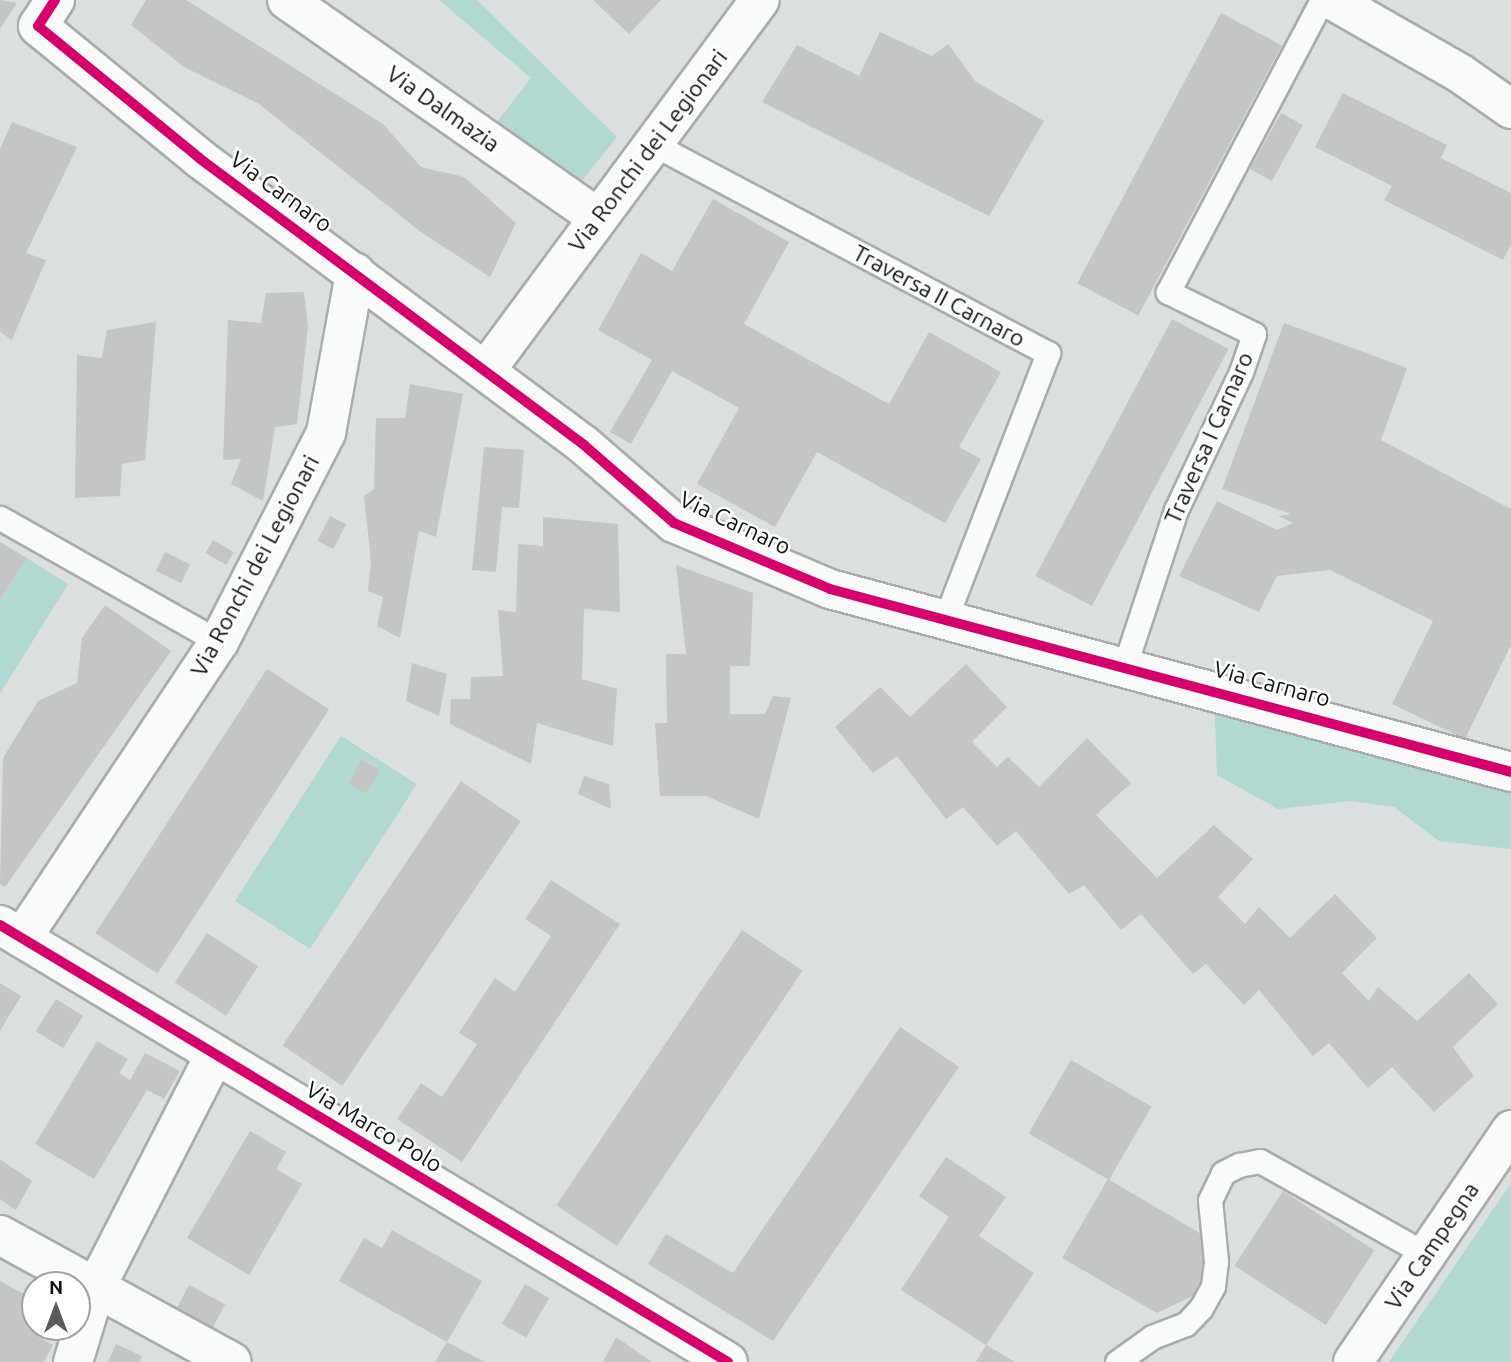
<!DOCTYPE html>
<html>
<head>
<meta charset="utf-8">
<style>
  body { margin:0 }
  #map { position:relative; width:1511px; height:1362px; overflow:hidden; background:#dbdfde; font-family:Ubuntu,sans-serif }
  div>[style] { position:absolute }
  .green>* { inset:0; background:#b2d8d2 }
  .building>* { inset:0; background:#c5c5c5; transform-origin:0 0 }
  .roads { filter:drop-shadow(2px 0 #a8acab) drop-shadow(-2px 0 #a8acab) drop-shadow(0 2px #a8acab) drop-shadow(0 -2px #a8acab) }
  .service>* { height:23px; margin:-11.5px; padding:0 11.5px; transform-origin:11.5px; border-radius:11.5px; background:#fafafa }
  .minor>* { height:38px; margin:-19px; padding:0 19px; transform-origin:19px; border-radius:19px; background:#fafafa }
  .cycleway>* { height:10px; margin:-5px; padding:0 5px; transform-origin:5px; border-radius:5px; background:#d6006c }
  span { translate:-50% -50%; white-space:nowrap; text-align:center; line-height:1.15; -webkit-text-stroke:5px #fff; paint-order:stroke }
  .street-label { font-size:23px; color:#101312 }
  .north { position:absolute; left:21px; top:1271px; width:70px; height:70px; box-sizing:border-box; background:#fff; border:2px solid #9fa1a0; border-radius:50%; rotate:0deg; font-size:19px; font-weight:700; line-height:28px; text-align:center; color:#101312 }
  .north::after { content:''; display:block; margin:auto; width:24px; height:32px; background:#575a59; clip-path:polygon(50% 0,100% 100%,50% 72%,0 100%) }
</style>
</head>
<body>
<div id="map">
  <div class="green">
    <div style="clip-path:polygon(439px 0,477px 0,617px 137px,576px 188px,496px 123px,531px 78px)"></div>
    <div style="clip-path:polygon(27px 558px,68px 584px,0 694px,0 601px)"></div>
    <div style="clip-path:polygon(1214px 690px,1511px 772px,1511px 849px,1439px 841px,1394px 807px,1350px 801px,1278px 809px,1217px 775px)"></div>
    <div style="clip-path:polygon(evenodd,341px 736px,417px 784px,310px 949px,235px 901px,341px 736px,363px 759px,380px 769px,366px 793px,349px 784px,363px 759px)"></div>
    <div style="clip-path:polygon(1511px 1183px,1511px 1362px,1389px 1362px)"></div>
  </div>
  <div class="building">
    <div style="clip-path:polygon(0 0,17px 3px,0 29px)"></div>
    <div style="clip-path:polygon(146px 0,186px 0,383px 124px,421px 167px,464px 177px,516px 223px,490px 277px,421px 232px,259px 104px,184px 67px,131px 25px)"></div>
    <div style="clip-path:polygon(593px 0,661px 0,629px 34px)"></div>
    <div style="left:1221px;top:13px;width:69px;height:306px;rotate:28deg"></div>
    <div style="clip-path:polygon(880px 32px,932px 56px,948px 44px,976px 82px,1044px 121px,989px 216px,762px 102px,797px 45px,859px 76px)"></div>
    <div style="clip-path:polygon(1343px 93px,1447px 145px,1441px 158px,1511px 193px,1511px 244px,1503px 260px,1384px 200px,1392px 186px,1315px 147px)"></div>
    <div style="left:1281px;top:113px;width:25px;height:64px;rotate:29deg"></div>
    <div style="clip-path:polygon(12px 122px,77px 147px,26px 253px,46px 260px,12px 340px,0 332px,0 149px)"></div>
    <div style="clip-path:polygon(713px 199px,789px 242px,744px 324px,889px 404px,929px 332px,1001px 372px,959px 447px,981px 459px,945px 523px,817px 452px,775px 527px,697px 484px,739px 408px,672px 371px,631px 444px,610px 432px,652px 360px,598px 330px,641px 253px,672px 271px)"></div>
    <div style="clip-path:polygon(304px 292px,308px 327px,297px 424px,275px 427px,263px 501px,231px 484px,241px 459px,223px 460px,228px 320px,261px 323px,266px 293px)"></div>
    <div style="left:1172px;top:319px;width:64px;height:291px;rotate:28deg"></div>
    <div style="clip-path:polygon(156px 322px,145px 460px,122px 464px,120px 496px,75px 498px,77px 355px,102px 358px,107px 330px)"></div>
    <div style="clip-path:polygon(1284px 323px,1407px 368px,1381px 440px,1511px 509px,1511px 645px,1465px 739px,1392px 704px,1433px 621px,1330px 570px,1277px 576px,1259px 612px,1179px 576px,1217px 501px,1277px 530px,1293px 523px,1278px 516px,1291px 514px,1222px 489px)"></div>
    <div style="clip-path:polygon(410px 384px,463px 394px,436px 537px,419px 531px,400px 638px,377px 626px,383px 597px,368px 591px,371px 562px,364px 496px,374px 489px,376px 418px,405px 418px)"></div>
    <div style="clip-path:polygon(484px 447px,524px 450px,519px 508px,502px 507px,496px 572px,472px 570px)"></div>
    <div style="left:330px;top:516px;width:18px;height:28px;rotate:27deg"></div>
    <div style="clip-path:polygon(543px 517px,618px 524px,620px 612px,584px 609px,582px 679px,617px 689px,613px 746px,537px 723px,531px 764px,450px 724px,451px 699px,470px 699px,471px 677px,503px 676px,498px 610px,516px 612px,518px 544px,543px 546px)"></div>
    <div style="left:213px;top:540px;width:24px;height:15px;rotate:30deg"></div>
    <div style="clip-path:polygon(0 542px,27px 558px,0 601px)"></div>
    <div style="left:165px;top:552px;width:28px;height:21px;rotate:26deg"></div>
    <div style="clip-path:polygon(676px 565px,753px 593px,750px 666px,730px 666px,730px 714px,765px 714px,773px 696px,791px 698px,759px 819px,706px 796px,660px 796px,655px 723px,667px 723px,666px 654px,686px 654px)"></div>
    <div style="clip-path:polygon(105px 605px,171px 651px,5px 887px,0 884px,3px 758px,38px 701px,77px 683px,82px 638px)"></div>
    <div style="clip-path:polygon(412px 663px,447px 674px,439px 716px,406px 701px)"></div>
    <div style="clip-path:polygon(966px 664px,1007px 707px,972px 742px,997px 767px,1008px 757px,1039px 787px,1087px 738px,1131px 783px,1096px 815px,1157px 878px,1214px 825px,1253px 859px,1218px 897px,1245px 924px,1259px 907px,1290px 938px,1335px 894px,1377px 938px,1342px 973px,1369px 1001px,1378px 987px,1417px 1021px,1469px 973px,1498px 1004px,1453px 1047px,1474px 1076px,1434px 1112px,1392px 1067px,1368px 1088px,1329px 1043px,1313px 1056px,1259px 990px,1244px 1005px,1206px 964px,1193px 974px,1141px 914px,1121px 930px,1084px 885px,1069px 894px,1016px 831px,997px 846px,963px 807px,946px 819px,897px 756px,873px 773px,835px 727px,880px 687px,910px 717px)"></div>
    <div style="left:267px;top:669px;width:74px;height:315px;rotate:33deg"></div>
    <div style="left:362px;top:759px;width:21px;height:28px;rotate:29deg"></div>
    <div style="clip-path:polygon(584px 776px,609px 784px,611px 809px,578px 794px)"></div>
    <div style="left:461px;top:781px;width:72px;height:319px;rotate:34deg"></div>
    <div style="clip-path:polygon(551px 880px,620px 924px,462px 1162px,397px 1119px,421px 1083px,442px 1097px,477px 1044px,459px 1033px,495px 978px,515px 992px,551px 936px,525px 919px)"></div>
    <div style="left:742px;top:930px;width:73px;height:332px;rotate:34deg"></div>
    <div style="left:207px;top:933px;width:61px;height:59px;rotate:33deg"></div>
    <div style="clip-path:polygon(0 983px,21px 996px,0 1031px)"></div>
    <div style="left:56px;top:999px;width:32px;height:38px;rotate:32deg"></div>
    <div style="clip-path:polygon(900px 1027px,959px 1067px,773px 1341px,648px 1264px,666px 1234px,733px 1273px)"></div>
    <div style="clip-path:polygon(97px 1041px,128px 1059px,119px 1073px,130px 1080px,145px 1053px,180px 1071px,164px 1099px,147px 1090px,94px 1179px,35px 1144px)"></div>
    <div style="left:1071px;top:1060px;width:93px;height:85px;rotate:30deg"></div>
    <div style="clip-path:polygon(250px 1131px,286px 1152px,276px 1169px,302px 1184px,249px 1275px,187px 1238px)"></div>
    <div style="clip-path:polygon(946px 1157px,1006px 1197px,979px 1236px,1034px 1273px,986px 1345px,901px 1290px,949px 1217px,919px 1196px)"></div>
    <div style="clip-path:polygon(0 1159px,32px 1181px,16px 1210px,0 1199px)"></div>
    <div style="clip-path:polygon(1108px 1179px,1203px 1235px,1203px 1291px,1157px 1313px,1062px 1258px)"></div>
    <div style="left:1283px;top:1191px;width:109px;height:89px;rotate:33deg"></div>
    <div style="clip-path:polygon(392px 1230px,482px 1281px,447px 1342px,339px 1281px,364px 1238px,382px 1248px)"></div>
    <div style="clip-path:polygon(0 1281px,35px 1300px,35px 1327px,44px 1327px,39px 1337px,53px 1345px,44px 1362px,0 1362px)"></div>
    <div style="left:525px;top:1284px;width:28px;height:46px;rotate:30deg"></div>
    <div style="left:189px;top:1285px;width:41px;height:30px;rotate:28deg"></div>
    <div style="clip-path:polygon(616px 1337px,652px 1362px,603px 1362px)"></div>
    <div style="clip-path:polygon(447px 1342px,485px 1362px,435px 1362px)"></div>
    <div style="clip-path:polygon(116px 1344px,142px 1356px,140px 1362px,108px 1362px)"></div>
    <div style="clip-path:polygon(986px 1345px,1015px 1362px,976px 1362px)"></div>
  </div>
  <div class="roads">
    <div class="service">
      <div style="left:653px;top:144px;width:447px;rotate:27.9deg"></div>
      <div style="left:1048px;top:353px;width:286px;rotate:111.1deg"></div>
      <div style="left:0;top:518px;width:252px;rotate:29.5deg"></div>
      <div style="left:1124px;top:668px;width:166px;rotate:-71.8deg"></div>
      <div style="left:1176px;top:510px;width:153px;rotate:-64.8deg"></div>
      <div style="left:1241px;top:372px;width:40px;rotate:-71.1deg"></div>
      <div style="left:1254px;top:334px;width:96px;rotate:-154deg"></div>
      <div style="left:1168px;top:292px;width:330px;rotate:-62.2deg"></div>
      <div style="left:1117px;top:1362px;width:43px;rotate:-35.5deg"></div>
      <div style="left:1152px;top:1337px;width:36px;rotate:-21deg"></div>
      <div style="left:1186px;top:1324px;width:22px;rotate:-47deg"></div>
      <div style="left:1201px;top:1308px;width:25px;rotate:-61deg"></div>
      <div style="left:1213px;top:1286px;width:25px;rotate:-83deg"></div>
      <div style="left:1216px;top:1261px;width:61px;rotate:-95.6deg"></div>
      <div style="left:1210px;top:1200px;width:30px;rotate:-64deg"></div>
      <div style="left:1223px;top:1173px;width:18px;rotate:-27deg"></div>
      <div style="left:1239px;top:1165px;width:21px;rotate:-11deg"></div>
      <div style="left:1260px;top:1161px;width:190px;rotate:29.3deg"></div>
    </div>
    <div class="minor">
      <div style="left:55px;top:0;width:31px;rotate:123deg"></div>
      <div style="left:38px;top:26px;width:208px;rotate:39.3deg"></div>
      <div style="left:199px;top:158px;width:480px;rotate:36.7deg"></div>
      <div style="left:584px;top:445px;width:119px;rotate:40.9deg"></div>
      <div style="left:674px;top:523px;width:169px;rotate:22.9deg"></div>
      <div style="left:830px;top:589px;width:705px;rotate:15.04deg"></div>
      <div style="left:287px;top:0;width:380px;rotate:35deg"></div>
      <div style="left:1332px;top:0;width:149px;rotate:29.8deg"></div>
      <div style="left:1461px;top:74px;width:61px;rotate:35deg"></div>
      <div style="left:486px;top:370px;width:460px;rotate:-53.5deg"></div>
      <div style="left:0;top:925px;width:849px;rotate:30.98deg"></div>
      <div style="left:22px;top:938px;width:356px;rotate:-56.4deg"></div>
      <div style="left:219px;top:642px;width:235px;rotate:-62.9deg"></div>
      <div style="left:326px;top:433px;width:163px;rotate:-79.7deg"></div>
      <div style="left:0;top:1235px;width:264px;rotate:28.7deg"></div>
      <div style="left:73px;top:1362px;width:78px;rotate:-73deg"></div>
      <div style="left:96px;top:1287px;width:259px;rotate:-62.9deg"></div>
      <div style="left:1353px;top:1362px;width:281px;rotate:-55.7deg"></div>
    </div>
  </div>
  <div class="cycleway">
    <div style="left:55px;top:0;width:31px;rotate:123deg"></div>
    <div style="left:38px;top:26px;width:208px;rotate:39.3deg"></div>
    <div style="left:199px;top:158px;width:480px;rotate:36.7deg"></div>
    <div style="left:584px;top:445px;width:119px;rotate:40.9deg"></div>
    <div style="left:674px;top:523px;width:169px;rotate:22.9deg"></div>
    <div style="left:830px;top:589px;width:705px;rotate:15.04deg"></div>
    <div style="left:0;top:925px;width:849px;rotate:30.98deg"></div>
  </div>
  <div class="street-label">
    <span style="left:443px;top:109px;rotate:35deg">Via Dalmazia</span>
    <span style="left:648px;top:151px;rotate:-53deg">Via Ronchi dei Legionari</span>
    <span style="left:281px;top:192px;rotate:36deg">Via Carnaro</span>
    <span style="left:939px;top:296px;rotate:28deg">Traversa II Carnaro</span>
    <span style="left:1209px;top:438px;rotate:-66deg">Traversa I Carnaro</span>
    <span style="left:735px;top:523px;rotate:25deg">Via Carnaro</span>
    <span style="left:255px;top:566px;rotate:-62deg">Via Ronchi dei Legionari</span>
    <span style="left:1272px;top:684px;rotate:15deg">Via Carnaro</span>
    <span style="left:374px;top:1127px;rotate:31deg">Via Marco Polo</span>
    <span style="left:1432px;top:1246px;rotate:-56deg">Via Campegna</span>
  </div>
  <div class="north">N</div>
</div>
</body>
</html>
